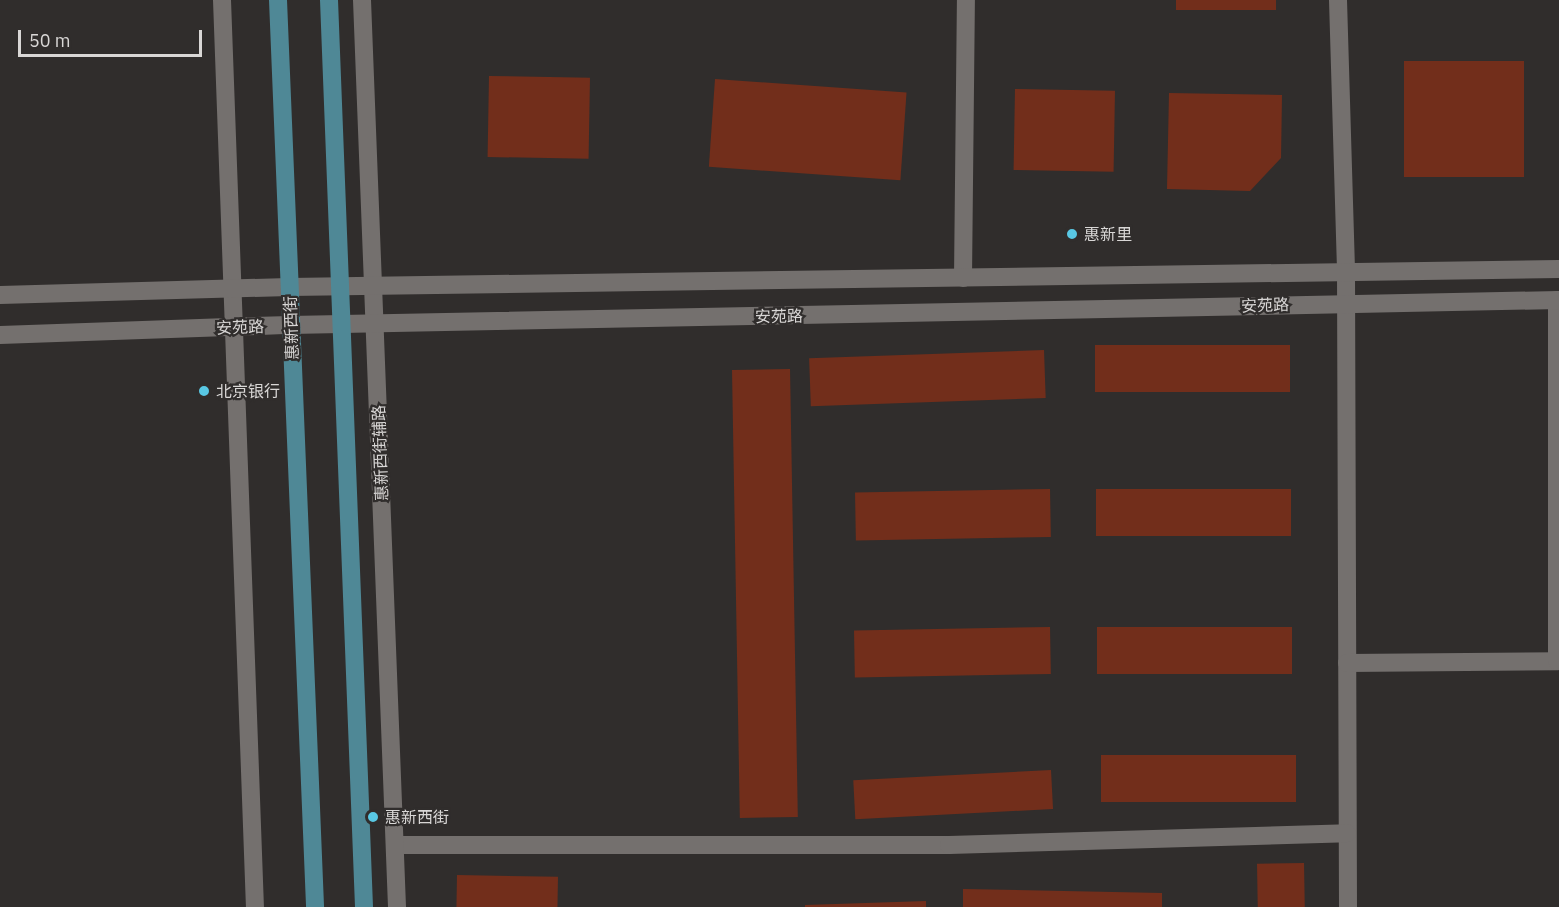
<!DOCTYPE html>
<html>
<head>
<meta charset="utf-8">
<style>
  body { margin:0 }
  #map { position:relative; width:1559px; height:907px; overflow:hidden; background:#302d2c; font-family:"IBM Plex Sans","Noto Sans SC",sans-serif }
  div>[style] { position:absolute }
  .building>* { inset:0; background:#722e1b; transform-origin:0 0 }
  .minor>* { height:18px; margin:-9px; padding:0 9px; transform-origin:9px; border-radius:9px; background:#74706e }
  .tertiary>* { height:18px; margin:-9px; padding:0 9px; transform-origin:9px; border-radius:9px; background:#74706e }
  .secondary>* { height:18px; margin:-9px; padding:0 9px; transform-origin:9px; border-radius:9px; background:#74706e }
  .primary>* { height:18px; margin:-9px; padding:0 9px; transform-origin:9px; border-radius:9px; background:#4f8896 }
  .dots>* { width:16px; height:16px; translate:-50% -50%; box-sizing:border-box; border:3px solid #302d2c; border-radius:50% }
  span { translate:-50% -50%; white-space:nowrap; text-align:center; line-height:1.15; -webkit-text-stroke:4.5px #302d2c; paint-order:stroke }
  .poi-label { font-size:16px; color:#d9d7d6 }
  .left { translate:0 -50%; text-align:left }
  .street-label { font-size:16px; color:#d9d7d6 }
  .scale { position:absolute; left:18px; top:30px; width:184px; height:27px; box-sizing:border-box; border:3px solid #d9d7d6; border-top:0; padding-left:8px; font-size:18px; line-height:21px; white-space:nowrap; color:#d9d7d6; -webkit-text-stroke:4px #302d2c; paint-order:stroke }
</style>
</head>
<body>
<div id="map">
  <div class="building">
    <div style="left:1176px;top:0;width:100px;height:10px"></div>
    <div style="left:1404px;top:61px;width:120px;height:116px"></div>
    <div style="left:489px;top:76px;width:101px;height:81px;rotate:1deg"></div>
    <div style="left:715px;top:79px;width:192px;height:88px;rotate:4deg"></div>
    <div style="left:1015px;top:89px;width:100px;height:81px;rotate:1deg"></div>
    <div style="clip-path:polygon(1169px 93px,1282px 95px,1281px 158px,1250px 191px,1167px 189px)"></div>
    <div style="left:1095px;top:345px;width:195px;height:47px"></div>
    <div style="left:1044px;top:350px;width:48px;height:235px;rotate:88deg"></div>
    <div style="left:790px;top:369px;width:448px;height:58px;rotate:89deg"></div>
    <div style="left:1050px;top:489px;width:48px;height:195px;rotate:89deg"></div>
    <div style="left:1096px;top:489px;width:195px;height:47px"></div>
    <div style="left:1050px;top:627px;width:47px;height:196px;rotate:89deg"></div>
    <div style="left:1097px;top:627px;width:195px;height:47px"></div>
    <div style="left:1101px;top:755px;width:195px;height:47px"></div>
    <div style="left:1051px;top:770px;width:39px;height:198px;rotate:87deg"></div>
    <div style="left:1304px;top:863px;width:44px;height:47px;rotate:89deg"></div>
    <div style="left:457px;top:875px;width:101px;height:32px;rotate:1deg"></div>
    <div style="clip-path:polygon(963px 889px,1162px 893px,1162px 907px,963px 907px)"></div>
    <div style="clip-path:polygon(926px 901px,926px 907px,805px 907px,805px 905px)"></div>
  </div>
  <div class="minor">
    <div style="left:1338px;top:0;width:272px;rotate:88.3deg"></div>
    <div style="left:1346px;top:272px;width:635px;rotate:89.82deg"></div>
    <div style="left:963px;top:278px;width:278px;rotate:-89.4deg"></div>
    <div style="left:1347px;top:663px;width:210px;rotate:-0.5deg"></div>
    <div style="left:1557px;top:661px;width:361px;rotate:-90deg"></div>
    <div style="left:395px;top:845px;width:554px"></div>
    <div style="left:949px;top:845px;width:398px;rotate:-1.7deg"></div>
  </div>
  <div class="tertiary">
    <div style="left:222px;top:0;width:908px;rotate:87.92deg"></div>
    <div style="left:362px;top:0;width:908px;rotate:87.79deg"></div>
  </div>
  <div class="secondary">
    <div style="left:0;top:295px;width:289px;rotate:-1.6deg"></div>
    <div style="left:289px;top:287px;width:1270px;rotate:-0.81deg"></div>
    <div style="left:0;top:335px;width:290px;rotate:-2deg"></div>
    <div style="left:290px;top:325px;width:1269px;rotate:-1.13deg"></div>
  </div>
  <div class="primary">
    <div style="left:278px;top:0;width:908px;rotate:87.66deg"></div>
    <div style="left:329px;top:0;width:908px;rotate:87.79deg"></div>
  </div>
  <div class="dots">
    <div style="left:1072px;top:234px;background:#59c8e4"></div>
    <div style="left:204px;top:391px;background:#59c8e4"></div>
    <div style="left:373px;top:817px;background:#59c8e4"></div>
  </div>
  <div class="poi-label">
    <span class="left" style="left:1084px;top:234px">惠新里</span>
    <span class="left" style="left:216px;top:391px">北京银行</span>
    <span class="left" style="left:385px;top:817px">惠新西街</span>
  </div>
  <div class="street-label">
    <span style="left:1265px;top:305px;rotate:-2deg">安苑路</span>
    <span style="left:779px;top:316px;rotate:-1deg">安苑路</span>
    <span style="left:240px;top:327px;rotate:-2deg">安苑路</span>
    <span style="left:291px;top:328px;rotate:-92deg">惠新西街</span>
    <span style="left:380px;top:453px;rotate:-92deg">惠新西街辅路</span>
  </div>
  <div class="scale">50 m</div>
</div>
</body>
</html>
